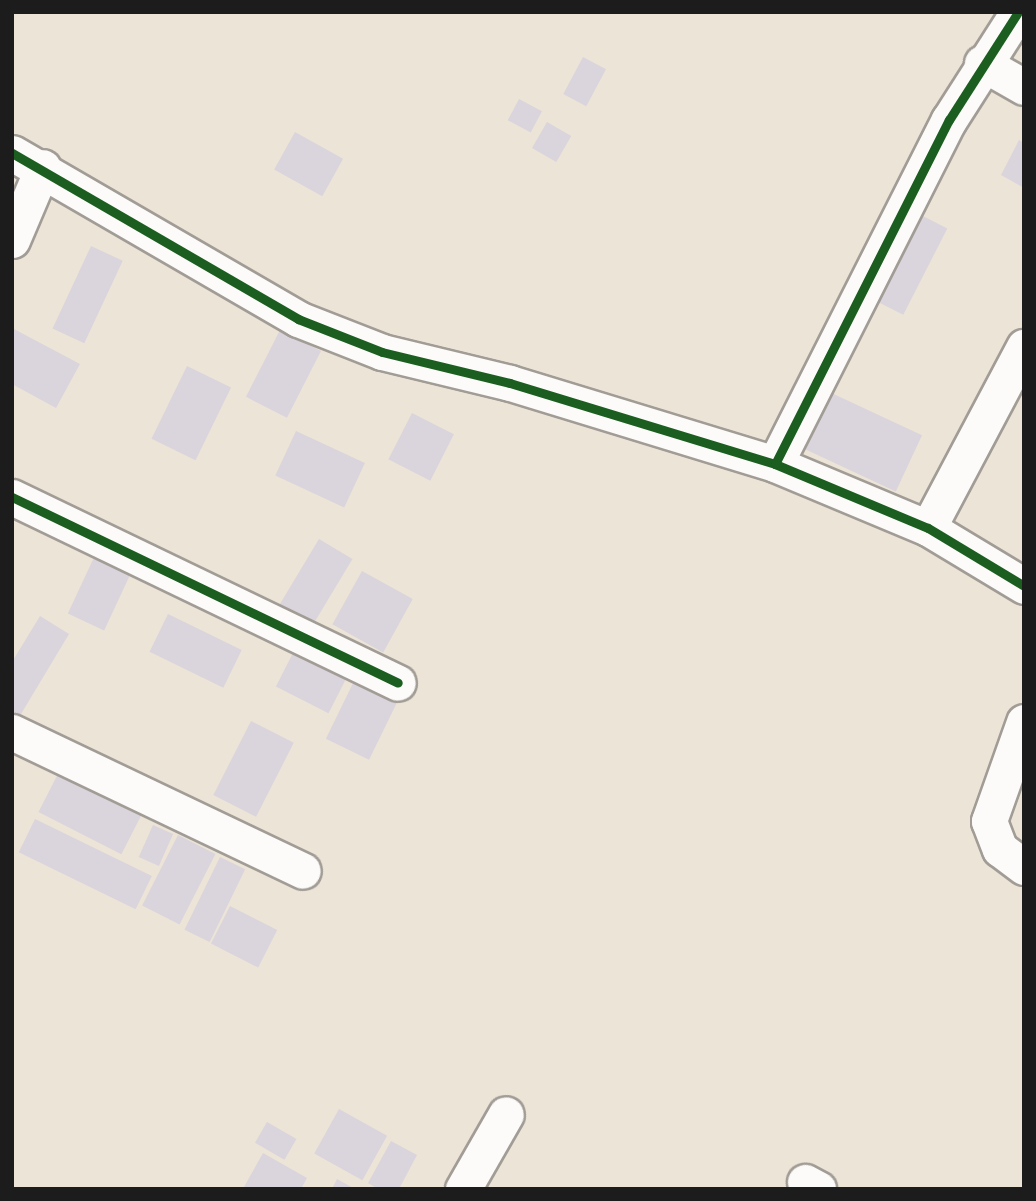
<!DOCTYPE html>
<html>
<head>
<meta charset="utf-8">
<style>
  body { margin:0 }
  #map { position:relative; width:1036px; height:1201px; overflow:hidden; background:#ece4d7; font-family:Pangolin,sans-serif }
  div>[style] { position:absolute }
  .building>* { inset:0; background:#dad4dc; transform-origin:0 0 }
  .roads { filter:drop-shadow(2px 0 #a19c95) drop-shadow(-2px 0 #a19c95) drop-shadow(0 2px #a19c95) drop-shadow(0 -2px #a19c95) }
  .street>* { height:35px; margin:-17.5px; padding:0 17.5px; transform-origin:17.5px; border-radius:17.5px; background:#fcfbf9 }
  .cycleway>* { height:9px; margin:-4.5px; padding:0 4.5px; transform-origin:4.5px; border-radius:4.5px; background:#1b5e20 }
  span { translate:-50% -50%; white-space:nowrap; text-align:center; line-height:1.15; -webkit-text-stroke:5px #fff; paint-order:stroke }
  .frame { position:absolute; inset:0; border:14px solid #1c1c1c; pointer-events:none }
</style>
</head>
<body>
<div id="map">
  <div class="building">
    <div style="left:583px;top:57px;width:26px;height:42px;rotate:28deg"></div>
    <div style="left:519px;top:99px;width:26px;height:24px;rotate:28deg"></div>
    <div style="left:547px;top:122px;width:28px;height:30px;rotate:30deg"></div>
    <div style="left:295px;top:132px;width:55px;height:43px;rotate:29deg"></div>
    <div style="clip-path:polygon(1019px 140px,1024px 143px,1024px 188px,1001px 175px)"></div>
    <div style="left:917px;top:213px;width:34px;height:97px;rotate:27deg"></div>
    <div style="left:91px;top:246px;width:35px;height:91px;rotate:25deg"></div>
    <div style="clip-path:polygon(12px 328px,80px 364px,56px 408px,12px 384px)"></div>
    <div style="left:280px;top:330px;width:46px;height:75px;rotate:27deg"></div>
    <div style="left:187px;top:366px;width:49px;height:81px;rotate:26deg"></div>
    <div style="left:825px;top:390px;width:107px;height:62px;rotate:25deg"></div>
    <div style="left:412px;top:413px;width:47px;height:52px;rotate:27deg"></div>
    <div style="left:296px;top:431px;width:76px;height:49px;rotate:25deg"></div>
    <div style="left:319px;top:539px;width:39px;height:77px;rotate:31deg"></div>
    <div style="left:97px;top:551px;width:40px;height:69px;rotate:25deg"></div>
    <div style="left:362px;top:571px;width:58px;height:61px;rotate:29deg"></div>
    <div style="left:168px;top:614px;width:82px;height:42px;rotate:26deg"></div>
    <div style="clip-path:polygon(40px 616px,69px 634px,18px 719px,12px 715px,12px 662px)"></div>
    <div style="left:295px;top:649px;width:59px;height:42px;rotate:27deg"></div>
    <div style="left:357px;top:675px;width:48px;height:71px;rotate:26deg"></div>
    <div style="left:251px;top:721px;width:48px;height:83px;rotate:27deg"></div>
    <div style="left:63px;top:764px;width:93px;height:54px;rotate:27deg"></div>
    <div style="left:35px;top:819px;width:130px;height:37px;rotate:26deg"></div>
    <div style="left:153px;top:825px;width:22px;height:35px;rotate:24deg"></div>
    <div style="left:178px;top:835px;width:42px;height:79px;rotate:27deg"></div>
    <div style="left:220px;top:857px;width:28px;height:81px;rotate:26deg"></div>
    <div style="left:230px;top:906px;width:53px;height:42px;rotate:27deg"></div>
    <div style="left:339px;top:1109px;width:55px;height:51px;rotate:29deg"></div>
    <div style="left:267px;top:1122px;width:34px;height:24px;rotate:30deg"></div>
    <div style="clip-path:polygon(391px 1141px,417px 1155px,399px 1189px,378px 1189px,368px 1183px)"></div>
    <div style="clip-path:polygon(263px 1153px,307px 1178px,301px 1189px,244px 1187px)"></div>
    <div style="clip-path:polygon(337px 1179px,355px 1189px,332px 1189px)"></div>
  </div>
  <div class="roads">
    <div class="street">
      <div style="left:982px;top:63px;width:48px;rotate:29.7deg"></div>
      <div style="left:12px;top:153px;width:331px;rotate:30.1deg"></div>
      <div style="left:298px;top:319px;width:90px;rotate:21.4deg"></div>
      <div style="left:382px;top:352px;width:132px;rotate:13.6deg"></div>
      <div style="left:510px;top:383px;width:277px;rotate:17deg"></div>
      <div style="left:775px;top:464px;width:166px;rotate:22.7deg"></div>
      <div style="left:928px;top:528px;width:112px;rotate:31.1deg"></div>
      <div style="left:12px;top:240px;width:79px;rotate:-67deg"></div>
      <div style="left:775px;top:464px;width:386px;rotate:-63.2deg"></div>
      <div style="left:949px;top:120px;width:128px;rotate:-57.4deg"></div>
      <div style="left:12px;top:497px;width:428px;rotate:25.7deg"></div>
      <div style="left:928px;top:528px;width:205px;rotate:-62.1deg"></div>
      <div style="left:1024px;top:722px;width:105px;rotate:109.5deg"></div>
      <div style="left:989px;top:821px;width:30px;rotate:69deg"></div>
      <div style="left:1000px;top:849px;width:30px;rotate:37deg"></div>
      <div style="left:12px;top:732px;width:322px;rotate:25.5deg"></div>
      <div style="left:805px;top:1182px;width:15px;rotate:28deg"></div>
      <div style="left:463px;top:1189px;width:86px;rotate:-60.2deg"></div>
    </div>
  </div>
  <div class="cycleway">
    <div style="left:12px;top:153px;width:331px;rotate:30.1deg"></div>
    <div style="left:298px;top:319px;width:90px;rotate:21.4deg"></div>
    <div style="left:382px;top:352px;width:132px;rotate:13.6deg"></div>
    <div style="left:510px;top:383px;width:277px;rotate:17deg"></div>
    <div style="left:775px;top:464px;width:166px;rotate:22.7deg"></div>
    <div style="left:928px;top:528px;width:112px;rotate:31.1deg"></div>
    <div style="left:775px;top:464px;width:386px;rotate:-63.2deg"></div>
    <div style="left:949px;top:120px;width:128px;rotate:-57.4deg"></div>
    <div style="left:12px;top:497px;width:428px;rotate:25.7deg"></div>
  </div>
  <div class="frame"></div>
</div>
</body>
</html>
